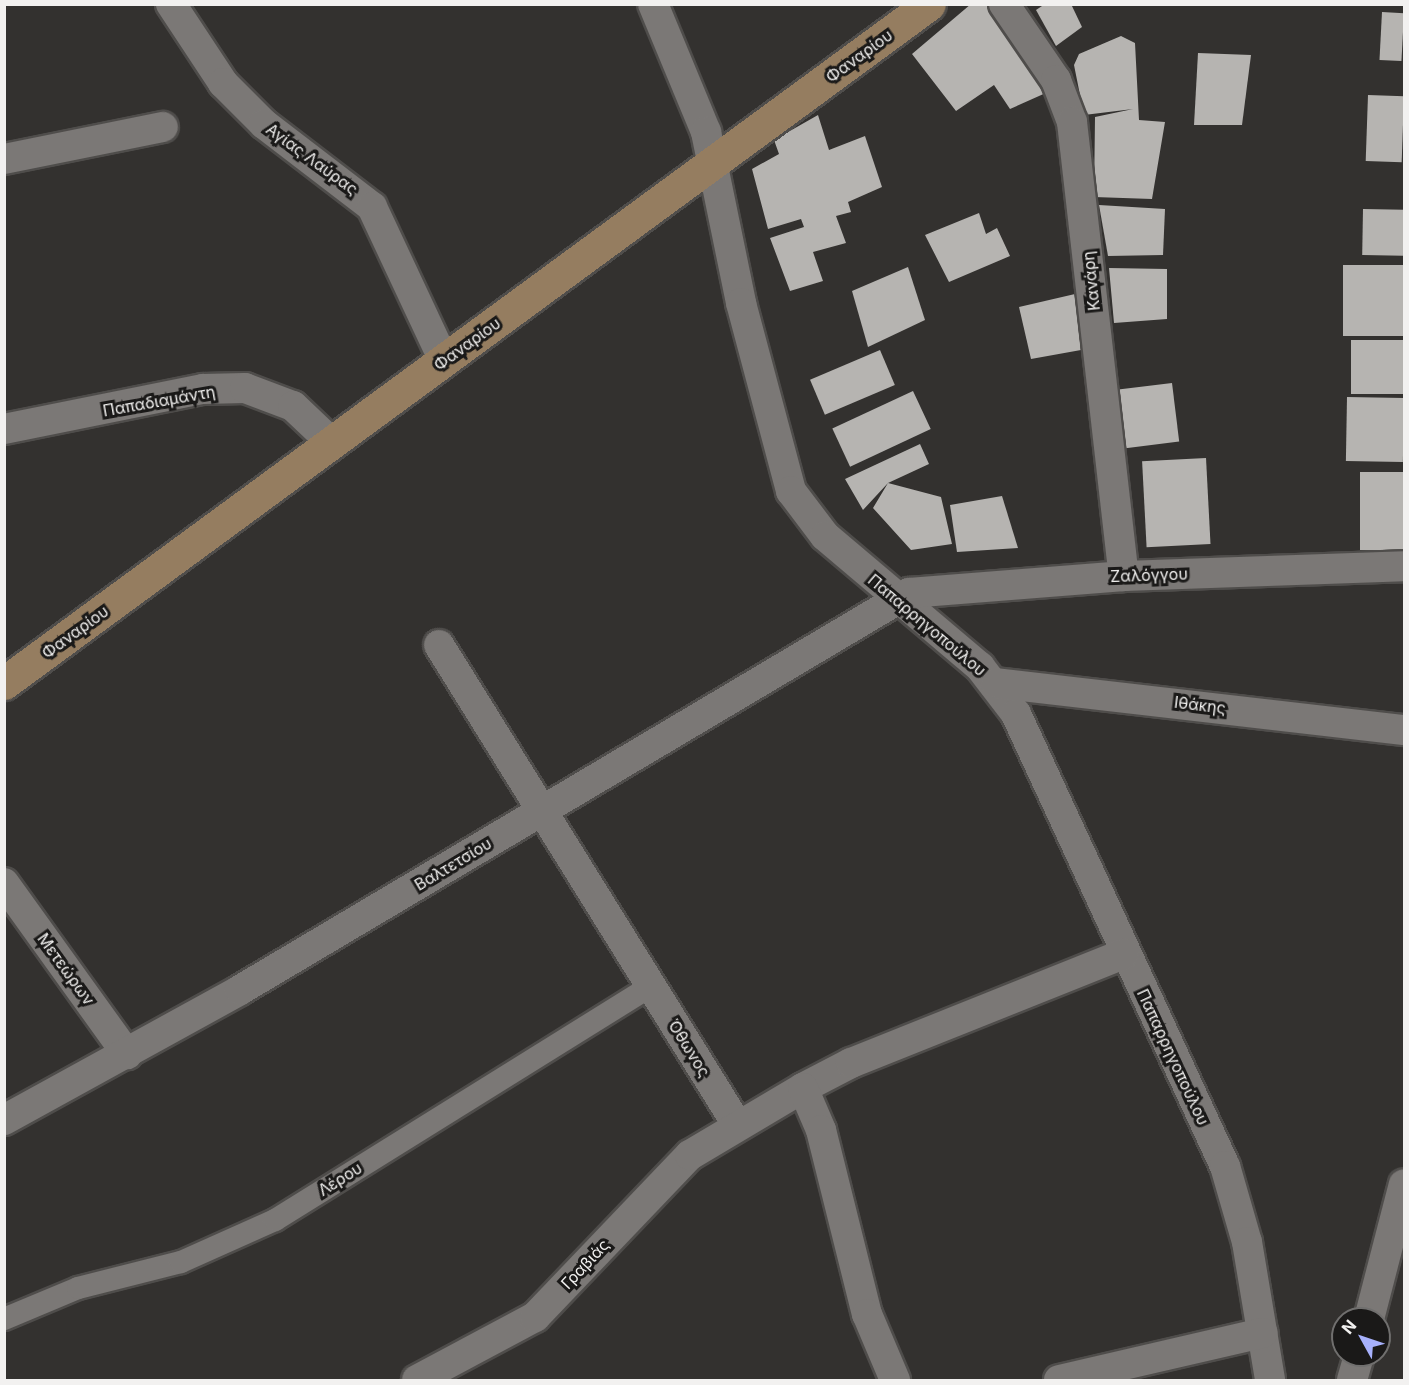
<!DOCTYPE html>
<html>
<head>
<meta charset="utf-8">
<style>
  body { margin:0 }
  #map { position:relative; width:1409px; height:1385px; overflow:hidden; background:#33312f; font-family:Inter,sans-serif }
  div>[style] { position:absolute }
  .building>* { inset:0; background:#b6b4b1; transform-origin:0 0 }
  .roads { filter:drop-shadow(2px 0 #4f4d4b) drop-shadow(-2px 0 #4f4d4b) drop-shadow(0 2px #4f4d4b) drop-shadow(0 -2px #4f4d4b) }
  .pedestrian>* { height:22px; margin:-11px; padding:0 11px; transform-origin:11px; border-radius:11px; background:#7b7876 }
  .minor>* { height:30px; margin:-15px; padding:0 15px; transform-origin:15px; border-radius:15px; background:#7b7876 }
  .secondary>* { height:33px; margin:-16.5px; padding:0 16.5px; transform-origin:16.5px; border-radius:16.5px; background:#957d60 }
  span { translate:-50% -50%; white-space:nowrap; text-align:center; line-height:1.15; -webkit-text-stroke:6px #1a1918; paint-order:stroke }
  .street-label { font-size:16px; color:#f2f1f0 }
  .frame { position:absolute; inset:0; border:6px solid #f2f1f0; pointer-events:none }
  .north { position:absolute; left:1331px; top:1307px; width:60px; height:60px; box-sizing:border-box; background:#1a1918; border:2px solid #706f6e; border-radius:50%; rotate:310deg; font-size:16px; font-weight:700; line-height:24px; text-align:center; color:#f2f1f0 }
  .north::after { content:''; display:block; margin:auto; width:21px; height:27px; background:#a7b1fc; clip-path:polygon(50% 0,100% 100%,50% 72%,0 100%) }
</style>
</head>
<body>
<div id="map">
  <div class="building">
    <div style="clip-path:polygon(971px 4px,990px 4px,1048px 92px,1010px 109px,994px 85px,956px 111px,912px 54px)"></div>
    <div style="clip-path:polygon(1045px 4px,1071px 4px,1082px 27px,1056px 46px,1036px 10px)"></div>
    <div style="left:1382px;top:12px;width:22px;height:48px;rotate:3deg"></div>
    <div style="clip-path:polygon(1121px 36px,1135px 43px,1139px 120px,1165px 122px,1152px 199px,1094px 197px,1095px 117px,1133px 109px,1084px 115px,1074px 65px,1079px 54px)"></div>
    <div style="clip-path:polygon(1198px 53px,1251px 55px,1242px 125px,1194px 125px)"></div>
    <div style="left:1368px;top:95px;width:36px;height:66px;rotate:2deg"></div>
    <div style="clip-path:polygon(818px 115px,829px 150px,865px 136px,882px 187px,848px 202px,851px 212px,836px 216px,846px 243px,813px 252px,823px 281px,790px 291px,770px 238px,804px 227px,801px 219px,768px 229px,752px 169px,779px 154px,774px 140px)"></div>
    <div style="clip-path:polygon(1099px 205px,1165px 209px,1163px 255px,1108px 256px)"></div>
    <div style="left:1363px;top:209px;width:41px;height:46px;rotate:1deg"></div>
    <div style="clip-path:polygon(979px 213px,986px 234px,997px 228px,1010px 256px,949px 282px,925px 235px)"></div>
    <div style="left:1404px;top:265px;width:71px;height:61px;rotate:90deg"></div>
    <div style="clip-path:polygon(908px 267px,925px 320px,868px 347px,852px 291px)"></div>
    <div style="clip-path:polygon(1109px 268px,1167px 269px,1167px 319px,1114px 323px)"></div>
    <div style="clip-path:polygon(1075px 294px,1081px 350px,1031px 359px,1019px 307px)"></div>
    <div style="left:1404px;top:340px;width:54px;height:53px;rotate:90deg"></div>
    <div style="left:880px;top:350px;width:38px;height:76px;rotate:67deg"></div>
    <div style="left:1172px;top:383px;width:59px;height:54px;rotate:83deg"></div>
    <div style="left:913px;top:391px;width:42px;height:89px;rotate:65deg"></div>
    <div style="left:1347px;top:397px;width:57px;height:64px;rotate:1deg"></div>
    <div style="clip-path:polygon(920px 444px,929px 464px,888px 483px,941px 497px,952px 544px,911px 550px,873px 508px,888px 483px,863px 510px,845px 479px)"></div>
    <div style="left:1206px;top:458px;width:86px;height:64px;rotate:87deg"></div>
    <div style="left:1404px;top:472px;width:78px;height:44px;rotate:90deg"></div>
    <div style="clip-path:polygon(1002px 496px,1018px 548px,957px 552px,950px 505px)"></div>
  </div>
  <div class="roads">
    <div class="pedestrian">
      <div style="left:4px;top:1319px;width:80px;rotate:-22.7deg"></div>
      <div style="left:78px;top:1288px;width:106px;rotate:-14.2deg"></div>
      <div style="left:181px;top:1262px;width:103px;rotate:-24.1deg"></div>
      <div style="left:275px;top:1220px;width:443px;rotate:-31.9deg"></div>
    </div>
    <div class="minor">
      <div style="left:171px;top:4px;width:95px;rotate:56.6deg"></div>
      <div style="left:223px;top:83px;width:58px;rotate:45deg"></div>
      <div style="left:264px;top:124px;width:136px;rotate:37.5deg"></div>
      <div style="left:372px;top:207px;width:170px;rotate:64.9deg"></div>
      <div style="left:653px;top:4px;width:139px;rotate:67.5deg"></div>
      <div style="left:706px;top:132px;width:175px;rotate:78.4deg"></div>
      <div style="left:741px;top:303px;width:195px;rotate:75.1deg"></div>
      <div style="left:791px;top:491px;width:56px;rotate:52.9deg"></div>
      <div style="left:825px;top:536px;width:203px;rotate:40.2deg"></div>
      <div style="left:980px;top:667px;width:59px;rotate:52.5deg"></div>
      <div style="left:1016px;top:714px;width:498px;rotate:65.2deg"></div>
      <div style="left:1225px;top:1166px;width:79px;rotate:73.9deg"></div>
      <div style="left:1247px;top:1242px;width:140px;rotate:80.5deg"></div>
      <div style="left:1004px;top:4px;width:92px;rotate:55.6deg"></div>
      <div style="left:1056px;top:80px;width:45px;rotate:69.1deg"></div>
      <div style="left:1072px;top:122px;width:457px;rotate:83.5deg"></div>
      <div style="left:4px;top:159px;width:162px;rotate:-11.4deg"></div>
      <div style="left:4px;top:429px;width:203px;rotate:-11.4deg"></div>
      <div style="left:203px;top:389px;width:42px;rotate:-1.4deg"></div>
      <div style="left:245px;top:388px;width:51px;rotate:20.6deg"></div>
      <div style="left:293px;top:406px;width:54px;rotate:43.5deg"></div>
      <div style="left:439px;top:645px;width:566px;rotate:58.13deg"></div>
      <div style="left:996px;top:683px;width:411px;rotate:6.6deg"></div>
      <div style="left:4px;top:883px;width:211px;rotate:54.3deg"></div>
      <div style="left:803px;top:1088px;width:54px;rotate:-27.5deg"></div>
      <div style="left:851px;top:1063px;width:294px;rotate:-21.8deg"></div>
      <div style="left:4px;top:1120px;width:269px;rotate:-28.8deg"></div>
      <div style="left:240px;top:990px;width:778px;rotate:-30.69deg"></div>
      <div style="left:909px;top:593px;width:216px;rotate:-4.5deg"></div>
      <div style="left:1124px;top:576px;width:280px;rotate:-2deg"></div>
      <div style="left:1369px;top:1319px;width:139px;rotate:-75.5deg"></div>
      <div style="left:417px;top:1380px;width:134px;rotate:-28.1deg"></div>
      <div style="left:535px;top:1317px;width:224px;rotate:-46.3deg"></div>
      <div style="left:690px;top:1155px;width:131px;rotate:-30.7deg"></div>
      <div style="left:803px;top:1088px;width:46px;rotate:66.8deg"></div>
      <div style="left:821px;top:1130px;width:190px;rotate:76deg"></div>
      <div style="left:867px;top:1314px;width:72px;rotate:67deg"></div>
      <div style="left:1059px;top:1380px;width:209px;rotate:-13deg"></div>
      <div style="left:1352px;top:1380px;width:26px;rotate:-74deg"></div>
    </div>
    <div class="secondary">
      <div style="left:4px;top:683px;width:1147px;rotate:-36.28deg"></div>
    </div>
  </div>
  <div class="street-label">
    <span style="left:859px;top:56px;rotate:-36deg">Φαναρίου</span>
    <span style="left:312px;top:159px;rotate:36deg">Αγίας Λαύρας</span>
    <span style="left:1091px;top:281px;rotate:-96deg">Κανάρη</span>
    <span style="left:467px;top:344px;rotate:-36deg">Φαναρίου</span>
    <span style="left:159px;top:401px;rotate:-10deg">Παπαδιαμάντη</span>
    <span style="left:1149px;top:575px;rotate:-2deg">Ζαλόγγου</span>
    <span style="left:927px;top:625px;rotate:40deg">Παπαρρηγοπούλου</span>
    <span style="left:75px;top:632px;rotate:-36deg">Φαναρίου</span>
    <span style="left:1200px;top:705px;rotate:7deg">Ιθάκης</span>
    <span style="left:453px;top:864px;rotate:-31deg">Βαλτετσίου</span>
    <span style="left:66px;top:969px;rotate:54deg">Μετεώρων</span>
    <span style="left:689px;top:1048px;rotate:58deg">Όθωνος</span>
    <span style="left:1173px;top:1057px;rotate:65deg">Παπαρρηγοπούλου</span>
    <span style="left:340px;top:1179px;rotate:-32deg">Λέρου</span>
    <span style="left:585px;top:1264px;rotate:-47deg">Γραβιάς</span>
  </div>
  <div class="frame"></div>
  <div class="north">N</div>
</div>
</body>
</html>
